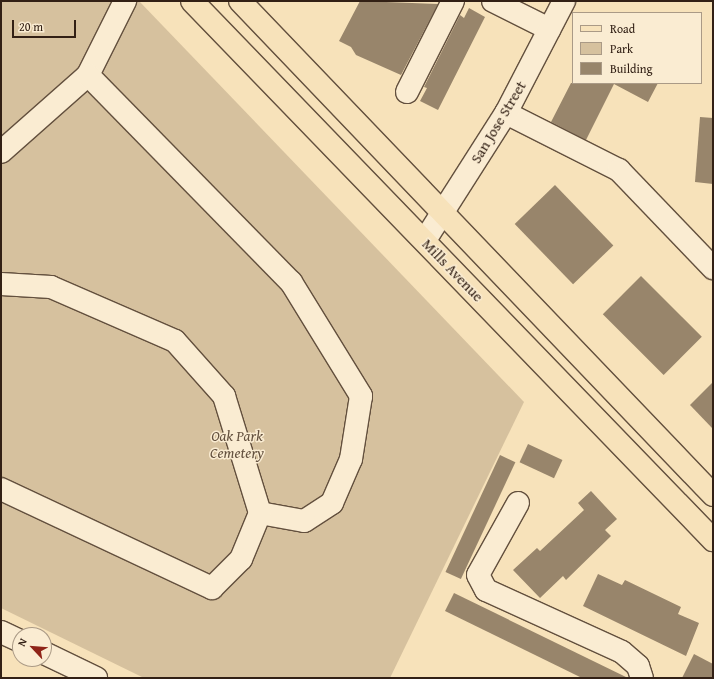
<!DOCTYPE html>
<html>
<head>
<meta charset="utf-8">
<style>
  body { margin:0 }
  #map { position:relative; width:714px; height:679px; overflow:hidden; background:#f7e2ba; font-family:"Gentium Book Plus",serif }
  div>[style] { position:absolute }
  .green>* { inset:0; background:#d6c19e }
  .building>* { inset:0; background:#98856b; transform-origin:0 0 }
  .roads { filter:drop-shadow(1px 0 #63503e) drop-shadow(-1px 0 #63503e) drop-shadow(0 1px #63503e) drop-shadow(0 -1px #63503e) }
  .minor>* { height:22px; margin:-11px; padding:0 11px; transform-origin:11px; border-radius:11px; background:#faecd2 }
  .major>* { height:22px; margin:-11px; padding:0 11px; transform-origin:11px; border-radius:11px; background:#f7e2ba }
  span { translate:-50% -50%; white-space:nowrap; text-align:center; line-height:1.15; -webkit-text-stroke:3px #faecd2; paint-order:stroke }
  .street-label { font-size:15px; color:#322015 }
  .park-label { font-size:15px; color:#63503e; font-style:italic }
  .frame { position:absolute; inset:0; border:2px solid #322015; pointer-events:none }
  .legend { position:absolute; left:572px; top:12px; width:130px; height:72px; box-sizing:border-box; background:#faecd2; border:1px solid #aa9a86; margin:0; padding:5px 7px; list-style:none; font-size:12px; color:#322015 }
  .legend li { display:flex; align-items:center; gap:8px; height:20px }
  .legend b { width:20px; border:1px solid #aa9a86 }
  .north { position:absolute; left:12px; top:627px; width:40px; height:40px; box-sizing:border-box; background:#faecd2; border:1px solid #aa9a86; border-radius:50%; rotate:296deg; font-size:11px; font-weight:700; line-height:16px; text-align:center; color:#322015 }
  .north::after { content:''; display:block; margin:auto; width:14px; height:18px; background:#8f2418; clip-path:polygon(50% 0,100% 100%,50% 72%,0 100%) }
  .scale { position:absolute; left:12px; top:20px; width:64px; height:18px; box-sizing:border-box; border:2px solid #322015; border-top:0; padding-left:5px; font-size:12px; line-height:14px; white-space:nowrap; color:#322015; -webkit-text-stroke:3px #faecd2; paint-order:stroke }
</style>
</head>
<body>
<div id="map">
  <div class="green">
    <div style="clip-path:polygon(1px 1px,139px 1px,524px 402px,390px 678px,144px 678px,1px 608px)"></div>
  </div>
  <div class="building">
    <div style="clip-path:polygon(360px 1px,438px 4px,401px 75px,356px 55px,351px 47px,339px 41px)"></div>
    <div style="clip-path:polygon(469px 8px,485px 17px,438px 110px,420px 101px,427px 88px,424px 87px,460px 15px,464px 18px)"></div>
    <div style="clip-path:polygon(571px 83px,658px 83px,648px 102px,614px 84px,586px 140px,551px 122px)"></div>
    <div style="clip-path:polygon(700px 117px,713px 118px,713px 184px,695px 182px)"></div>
    <div style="left:555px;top:185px;width:84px;height:56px;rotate:46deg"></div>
    <div style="left:641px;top:276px;width:86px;height:54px;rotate:45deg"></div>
    <div style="clip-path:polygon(713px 382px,713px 429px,690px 405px)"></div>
    <div style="left:528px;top:444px;width:38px;height:20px;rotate:25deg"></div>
    <div style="left:500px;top:455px;width:17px;height:129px;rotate:25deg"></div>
    <div style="clip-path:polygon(591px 491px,617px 519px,605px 530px,611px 536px,566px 580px,563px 576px,540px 598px,513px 570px,537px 548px,540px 551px,584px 510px,578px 503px)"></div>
    <div style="clip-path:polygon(598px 574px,622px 585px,625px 580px,681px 607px,678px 614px,699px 623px,686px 656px,583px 606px)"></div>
    <div style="clip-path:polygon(454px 593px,628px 678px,582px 678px,445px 611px)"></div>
    <div style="clip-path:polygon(694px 654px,713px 664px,713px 678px,682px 678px)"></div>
  </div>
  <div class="roads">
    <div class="minor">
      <div style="left:493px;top:1px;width:63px;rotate:26.6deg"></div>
      <div style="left:88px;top:75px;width:83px;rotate:-63.4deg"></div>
      <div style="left:407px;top:92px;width:102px;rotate:-63.2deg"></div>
      <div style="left:506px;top:113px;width:127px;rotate:26.8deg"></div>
      <div style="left:619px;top:170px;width:136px;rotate:46.2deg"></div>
      <div style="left:1px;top:152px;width:116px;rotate:-41.5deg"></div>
      <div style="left:88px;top:75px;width:290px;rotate:45.6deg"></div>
      <div style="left:291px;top:282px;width:134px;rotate:58.4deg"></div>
      <div style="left:361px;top:396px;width:64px;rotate:99deg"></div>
      <div style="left:351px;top:459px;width:48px;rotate:113.4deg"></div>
      <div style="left:332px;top:503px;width:33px;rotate:147deg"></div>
      <div style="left:304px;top:521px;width:45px;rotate:-169.7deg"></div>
      <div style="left:425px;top:240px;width:151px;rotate:-57.5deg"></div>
      <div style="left:506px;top:113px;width:126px;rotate:-62.6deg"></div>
      <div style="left:1px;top:284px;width:50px;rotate:3.4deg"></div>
      <div style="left:51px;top:287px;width:135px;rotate:23.5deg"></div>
      <div style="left:175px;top:341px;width:74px;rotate:48.3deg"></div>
      <div style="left:224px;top:396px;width:122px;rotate:72.9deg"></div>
      <div style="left:260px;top:513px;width:50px;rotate:112.4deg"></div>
      <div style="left:241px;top:559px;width:41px;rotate:135deg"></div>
      <div style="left:212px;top:588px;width:233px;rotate:-154.9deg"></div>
      <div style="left:518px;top:503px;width:82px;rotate:119.1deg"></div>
      <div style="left:478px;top:575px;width:17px;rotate:62deg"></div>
      <div style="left:486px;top:590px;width:149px;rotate:24.5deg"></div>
      <div style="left:622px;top:652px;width:21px;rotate:41deg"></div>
      <div style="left:638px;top:666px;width:13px;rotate:72deg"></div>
      <div style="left:1px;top:632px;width:21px;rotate:25deg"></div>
      <div style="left:44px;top:653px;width:58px;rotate:25.7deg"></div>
    </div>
    <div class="major">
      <div style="left:192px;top:1px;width:750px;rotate:45.97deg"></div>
      <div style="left:240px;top:1px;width:684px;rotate:46.24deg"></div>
    </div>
  </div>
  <div class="street-label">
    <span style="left:498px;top:122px;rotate:-59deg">San Jose Street</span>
    <span style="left:453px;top:270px;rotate:46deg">Mills Avenue</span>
  </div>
  <div class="park-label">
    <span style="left:237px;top:444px">Oak Park<br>Cemetery</span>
  </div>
  <div class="frame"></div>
  <ul class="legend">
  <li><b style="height:5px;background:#f7e2ba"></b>Road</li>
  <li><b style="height:11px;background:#d6c19e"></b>Park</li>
  <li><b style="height:11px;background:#98856b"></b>Building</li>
  </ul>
  <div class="north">N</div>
  <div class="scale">20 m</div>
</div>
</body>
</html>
